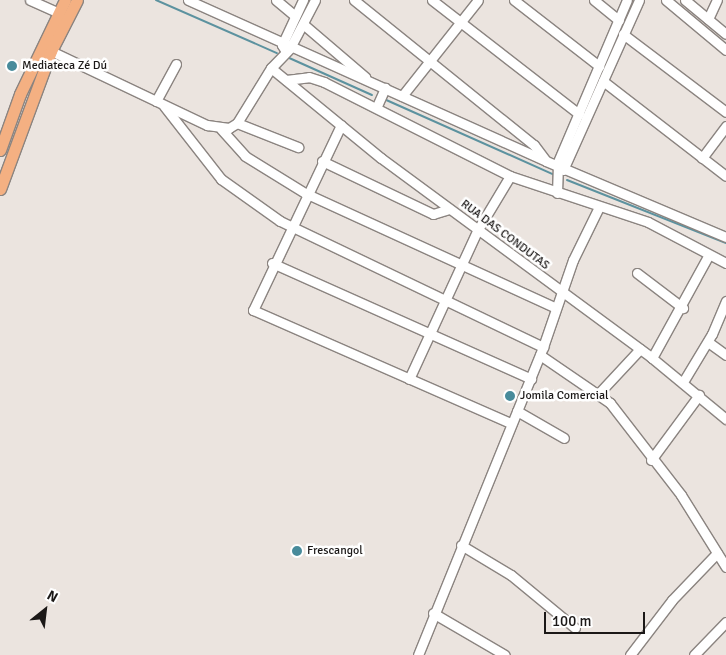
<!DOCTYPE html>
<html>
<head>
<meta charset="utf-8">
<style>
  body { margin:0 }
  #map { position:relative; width:726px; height:655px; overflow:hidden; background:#ebe4df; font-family:Signika,sans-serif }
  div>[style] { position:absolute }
  .stream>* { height:2px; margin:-1px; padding:0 1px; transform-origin:1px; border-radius:1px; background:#5c929f }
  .roads { filter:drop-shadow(1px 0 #8b8480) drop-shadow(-1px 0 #8b8480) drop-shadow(0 1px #8b8480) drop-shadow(0 -1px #8b8480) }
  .minor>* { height:9px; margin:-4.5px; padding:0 4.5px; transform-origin:4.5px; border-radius:4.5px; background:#fff }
  .major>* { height:11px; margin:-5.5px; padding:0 5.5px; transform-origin:5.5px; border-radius:5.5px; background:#f4b082 }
  .dots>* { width:14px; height:14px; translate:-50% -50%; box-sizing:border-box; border:2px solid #fff; border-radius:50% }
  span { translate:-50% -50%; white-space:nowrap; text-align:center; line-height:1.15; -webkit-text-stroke:5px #fff; paint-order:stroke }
  .poi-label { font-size:12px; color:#1b1817 }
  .left { translate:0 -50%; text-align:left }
  .street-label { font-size:12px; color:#1b1817 }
  .north { position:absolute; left:20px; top:585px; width:50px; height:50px; -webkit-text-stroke:4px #fff; paint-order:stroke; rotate:29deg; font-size:14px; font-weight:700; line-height:20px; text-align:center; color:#1b1817 }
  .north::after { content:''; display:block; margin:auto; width:18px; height:22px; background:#1b1817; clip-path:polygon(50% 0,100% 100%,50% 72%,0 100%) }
  .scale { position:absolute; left:544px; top:612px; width:101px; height:22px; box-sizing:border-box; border:2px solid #1b1817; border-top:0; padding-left:6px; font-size:15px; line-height:18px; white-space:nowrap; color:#1b1817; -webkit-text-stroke:4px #fff; paint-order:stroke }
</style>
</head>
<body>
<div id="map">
  <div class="stream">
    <div style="left:156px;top:0;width:132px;rotate:23.7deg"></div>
    <div style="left:287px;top:57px;width:93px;rotate:24.1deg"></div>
    <div style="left:384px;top:99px;width:187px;rotate:24deg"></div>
    <div style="left:567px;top:180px;width:171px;rotate:21.6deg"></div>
  </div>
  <div class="roads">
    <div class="minor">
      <div style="left:30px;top:0;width:32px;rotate:24deg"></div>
      <div style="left:188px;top:0;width:390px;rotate:24.2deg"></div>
      <div style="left:276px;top:0;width:25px;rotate:40deg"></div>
      <div style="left:354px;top:0;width:231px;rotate:38.9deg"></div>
      <div style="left:534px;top:145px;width:20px;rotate:53deg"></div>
      <div style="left:546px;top:161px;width:195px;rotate:22.9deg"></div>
      <div style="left:432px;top:0;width:186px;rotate:37.8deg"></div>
      <div style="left:514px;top:0;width:108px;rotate:37.8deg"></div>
      <div style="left:594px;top:0;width:32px;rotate:39deg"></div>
      <div style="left:666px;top:0;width:78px;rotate:39.8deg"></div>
      <div style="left:685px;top:0;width:53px;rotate:39.7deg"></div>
      <div style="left:708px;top:19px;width:21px;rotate:-65deg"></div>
      <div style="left:303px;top:24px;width:82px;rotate:40.5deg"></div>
      <div style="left:623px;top:34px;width:129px;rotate:37.1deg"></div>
      <div style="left:285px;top:50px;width:6px;rotate:-121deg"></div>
      <div style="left:282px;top:45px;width:50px;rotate:-65deg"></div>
      <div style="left:51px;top:51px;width:173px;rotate:25.4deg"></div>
      <div style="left:207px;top:125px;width:22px;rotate:8deg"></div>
      <div style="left:229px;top:128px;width:9px;rotate:-32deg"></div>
      <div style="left:237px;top:123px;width:65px;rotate:-58.3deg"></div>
      <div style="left:271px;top:68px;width:28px;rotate:-46deg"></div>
      <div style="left:290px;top:48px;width:54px;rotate:-62.5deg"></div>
      <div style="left:271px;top:68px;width:142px;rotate:39.3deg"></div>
      <div style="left:381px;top:158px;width:337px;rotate:36.4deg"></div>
      <div style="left:652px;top:358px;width:96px;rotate:39.5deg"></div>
      <div style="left:286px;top:80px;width:23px;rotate:-7deg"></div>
      <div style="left:309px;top:77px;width:16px;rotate:18deg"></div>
      <div style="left:324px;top:82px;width:208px;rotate:26.8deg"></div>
      <div style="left:510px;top:176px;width:145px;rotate:18.4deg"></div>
      <div style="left:648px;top:222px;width:88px;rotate:27.7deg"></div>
      <div style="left:603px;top:81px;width:155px;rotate:37.7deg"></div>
      <div style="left:402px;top:96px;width:122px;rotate:-51.6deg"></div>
      <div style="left:156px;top:101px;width:42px;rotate:-61.6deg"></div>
      <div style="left:164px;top:106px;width:93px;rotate:52deg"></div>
      <div style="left:221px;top:179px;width:72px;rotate:35.4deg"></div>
      <div style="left:280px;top:221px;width:292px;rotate:25.6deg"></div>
      <div style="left:377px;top:106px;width:20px;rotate:-66deg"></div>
      <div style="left:237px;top:123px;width:66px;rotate:21.5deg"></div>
      <div style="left:341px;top:125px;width:205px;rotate:115.4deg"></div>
      <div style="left:253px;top:310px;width:282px;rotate:23.7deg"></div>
      <div style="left:221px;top:129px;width:36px;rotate:48deg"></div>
      <div style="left:245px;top:156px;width:70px;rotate:31.7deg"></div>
      <div style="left:305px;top:193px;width:276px;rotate:24.6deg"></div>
      <div style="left:702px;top:158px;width:40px;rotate:-53deg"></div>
      <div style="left:322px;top:161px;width:123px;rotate:25.5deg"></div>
      <div style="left:433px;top:214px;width:17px;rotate:-17deg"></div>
      <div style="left:557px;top:164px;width:178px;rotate:-66.9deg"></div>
      <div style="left:563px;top:170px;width:186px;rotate:-65.9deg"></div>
      <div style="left:557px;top:193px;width:27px;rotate:-88deg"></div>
      <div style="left:272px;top:263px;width:284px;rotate:24.1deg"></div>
      <div style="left:637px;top:273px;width:58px;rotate:37.3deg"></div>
      <div style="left:708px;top:342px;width:22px;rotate:36deg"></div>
      <div style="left:540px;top:355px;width:85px;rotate:34.4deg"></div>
      <div style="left:610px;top:403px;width:116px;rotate:52.3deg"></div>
      <div style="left:681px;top:495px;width:85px;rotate:58deg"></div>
      <div style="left:652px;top:358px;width:116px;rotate:-61.2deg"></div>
      <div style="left:409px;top:379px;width:163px;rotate:-65.3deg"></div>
      <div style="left:477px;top:231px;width:64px;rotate:-59deg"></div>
      <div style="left:683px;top:382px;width:56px;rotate:-58.9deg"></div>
      <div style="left:712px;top:334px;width:36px;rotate:-67deg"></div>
      <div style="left:599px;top:393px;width:60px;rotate:-47deg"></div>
      <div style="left:517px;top:411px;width:54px;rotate:29.9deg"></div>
      <div style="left:651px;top:460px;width:81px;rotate:-53.6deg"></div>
      <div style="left:461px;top:545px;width:58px;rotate:31deg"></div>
      <div style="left:511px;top:575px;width:83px;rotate:39.6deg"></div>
      <div style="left:433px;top:613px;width:83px;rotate:30.3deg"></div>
      <div style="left:418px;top:655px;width:332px;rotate:-67.9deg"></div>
      <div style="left:543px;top:347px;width:92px;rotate:-71deg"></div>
      <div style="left:573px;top:260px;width:59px;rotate:-63.9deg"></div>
      <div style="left:630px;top:655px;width:69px;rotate:-52.6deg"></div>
      <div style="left:672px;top:600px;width:65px;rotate:-46.2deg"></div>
      <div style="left:694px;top:655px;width:46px;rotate:-45.9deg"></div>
    </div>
    <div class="major">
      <div style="left:0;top:150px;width:59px;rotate:-70.3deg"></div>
      <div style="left:20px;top:94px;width:104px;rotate:-64.4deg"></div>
      <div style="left:0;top:189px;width:147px;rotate:-69.7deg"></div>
      <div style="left:51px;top:51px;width:57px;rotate:-63deg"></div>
    </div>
  </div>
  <div class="dots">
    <div style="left:12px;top:66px;background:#488b9b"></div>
    <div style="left:510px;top:396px;background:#488b9b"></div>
    <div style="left:297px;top:551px;background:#488b9b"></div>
  </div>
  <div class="poi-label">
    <span class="left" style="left:22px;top:66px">Mediateca Zé Dú</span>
    <span class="left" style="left:520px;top:396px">Jomila Comercial</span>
    <span class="left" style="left:307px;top:551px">Frescangol</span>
  </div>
  <div class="street-label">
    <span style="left:505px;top:235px;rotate:37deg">RUA DAS CONDUTAS</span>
  </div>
  <div class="north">N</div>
  <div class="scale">100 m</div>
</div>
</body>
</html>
